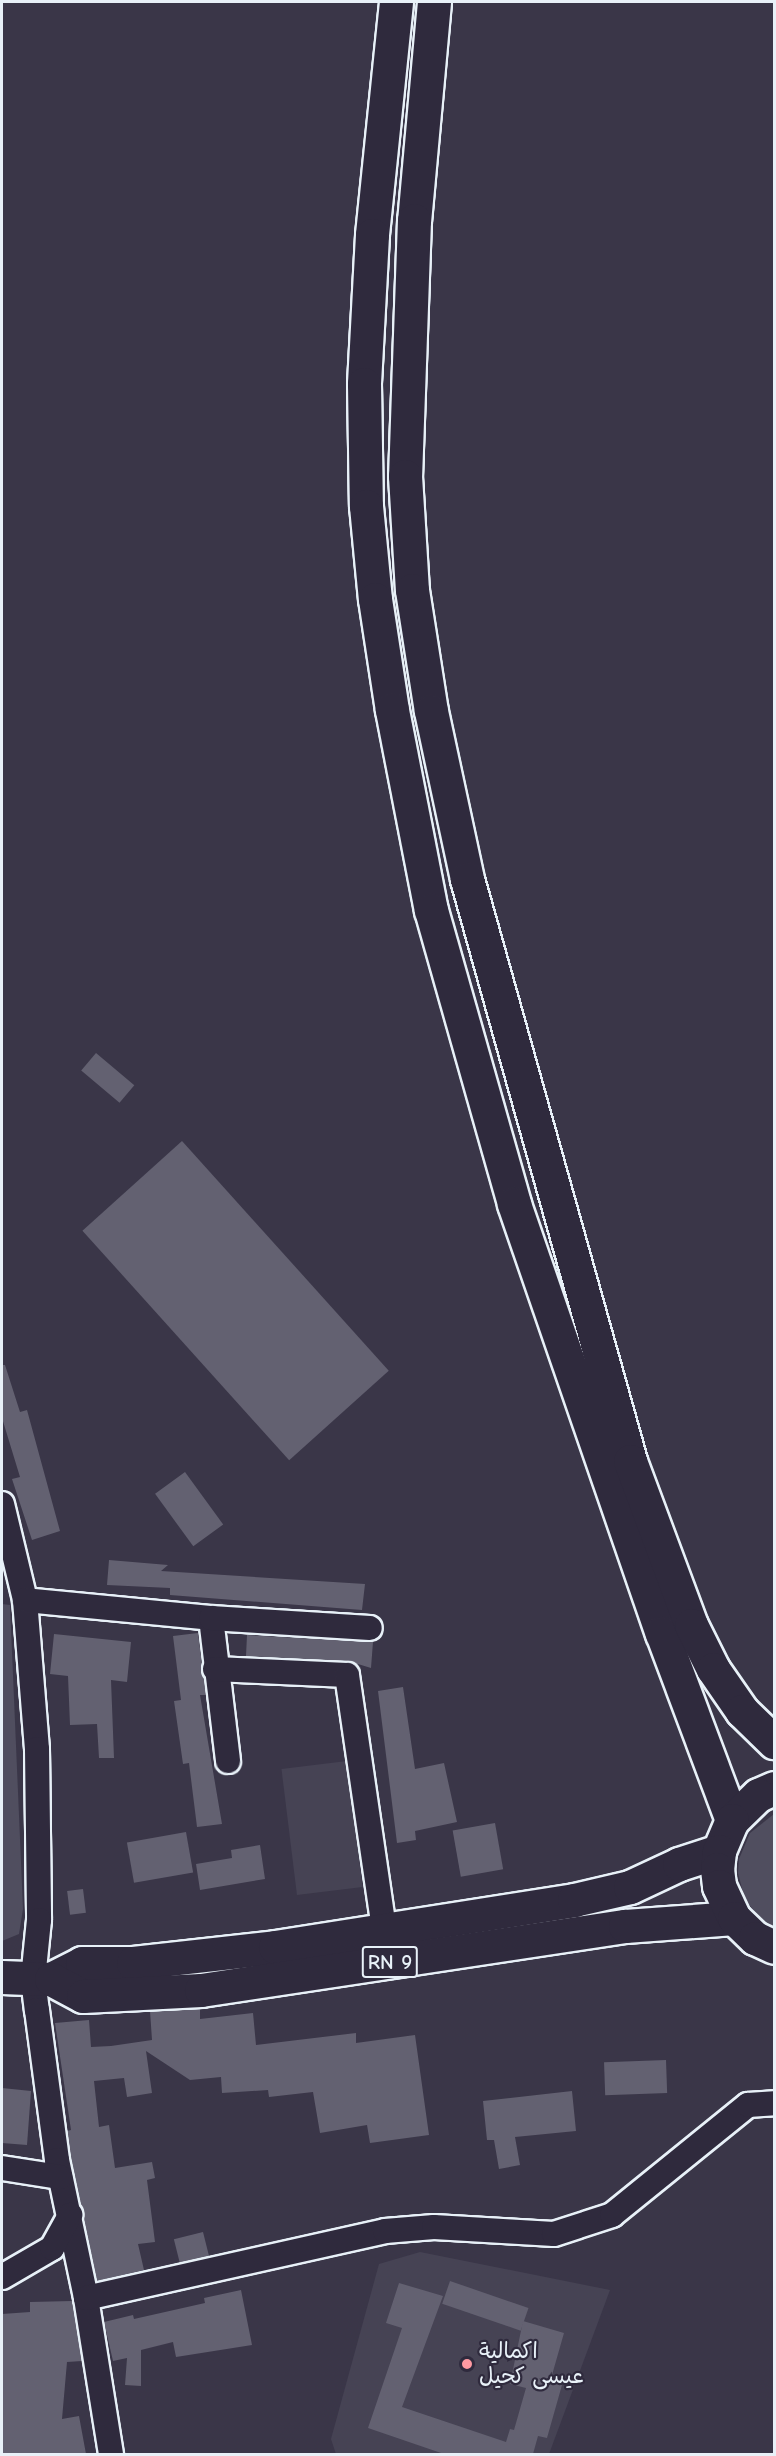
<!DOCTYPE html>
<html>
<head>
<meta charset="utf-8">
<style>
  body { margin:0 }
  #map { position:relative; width:776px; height:2456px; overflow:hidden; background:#3a3648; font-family:"Comic Neue","Playpen Sans Arabic",sans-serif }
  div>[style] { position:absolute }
  .built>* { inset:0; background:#464354; transform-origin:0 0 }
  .green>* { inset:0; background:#504e5f }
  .building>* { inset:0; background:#636171; transform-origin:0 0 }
  .roads { filter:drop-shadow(2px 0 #e8f1f8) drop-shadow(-2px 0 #e8f1f8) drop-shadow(0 2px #e8f1f8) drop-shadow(0 -2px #e8f1f8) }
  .minor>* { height:24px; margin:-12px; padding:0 12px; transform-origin:12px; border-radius:12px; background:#2f2a3d }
  .primary>* { height:33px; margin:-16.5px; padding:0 16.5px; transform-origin:16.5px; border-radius:16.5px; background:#2f2a3d }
  .trunk>* { height:33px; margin:-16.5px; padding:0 16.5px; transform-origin:16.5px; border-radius:16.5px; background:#2f2a3d }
  .dots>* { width:16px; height:16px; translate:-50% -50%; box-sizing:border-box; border:3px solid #2f2a3d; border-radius:50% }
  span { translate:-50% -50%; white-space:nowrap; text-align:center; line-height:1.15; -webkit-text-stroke:4.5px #2f2a3d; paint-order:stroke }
  .shield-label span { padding:2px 4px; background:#2f2a3d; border:2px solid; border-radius:4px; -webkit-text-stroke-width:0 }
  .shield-label { font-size:21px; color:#e8f1f8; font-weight:700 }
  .poi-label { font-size:22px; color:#e8f1f8 }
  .left { translate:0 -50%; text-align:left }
  .frame { position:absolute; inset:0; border:3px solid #e8f1f8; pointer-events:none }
</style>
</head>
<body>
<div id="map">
  <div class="built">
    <div style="left:347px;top:1761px;width:127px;height:66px;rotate:83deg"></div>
    <div style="clip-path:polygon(420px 2252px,610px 2290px,549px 2454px,336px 2454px,331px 2439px,379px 2264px)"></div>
  </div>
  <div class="green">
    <div style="clip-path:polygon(2px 1604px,10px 1605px,23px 1909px,19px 1934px,2px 1941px)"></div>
    <div style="clip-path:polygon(774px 1814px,774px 1928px,763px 1921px,745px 1900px,738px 1873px,739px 1859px,750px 1833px)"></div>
  </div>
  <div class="building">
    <div style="left:96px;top:1053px;width:50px;height:23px;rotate:40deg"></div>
    <div style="left:182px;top:1141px;width:309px;height:134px;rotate:48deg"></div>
    <div style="clip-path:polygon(2px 1365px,5px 1365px,20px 1412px,27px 1410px,60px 1531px,32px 1540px,12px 1479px,20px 1477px,2px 1418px)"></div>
    <div style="left:185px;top:1472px;width:65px;height:37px;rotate:54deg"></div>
    <div style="clip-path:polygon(109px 1560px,168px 1565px,161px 1571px,365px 1584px,362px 1610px,170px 1595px,170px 1588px,107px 1585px)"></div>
    <div style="clip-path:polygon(198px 1633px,206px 1695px,200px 1695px,222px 1824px,197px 1827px,189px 1763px,183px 1764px,174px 1701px,181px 1700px,173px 1636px)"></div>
    <div style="clip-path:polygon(54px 1634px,131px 1642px,127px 1682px,111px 1680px,114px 1758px,99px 1758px,97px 1724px,70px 1725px,68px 1676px,50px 1674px)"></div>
    <div style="clip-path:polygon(247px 1635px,373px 1642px,371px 1668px,348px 1661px,246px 1656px)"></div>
    <div style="clip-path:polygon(403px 1687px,415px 1769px,444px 1763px,457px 1822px,415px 1831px,416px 1840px,397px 1843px,378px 1691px)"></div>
    <div style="left:495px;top:1823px;width:47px;height:43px;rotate:80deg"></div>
    <div style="left:186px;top:1832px;width:41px;height:60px;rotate:80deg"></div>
    <div style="clip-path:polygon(260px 1845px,265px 1879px,200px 1890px,196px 1864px,232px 1858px,231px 1850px)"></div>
    <div style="left:83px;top:1889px;width:24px;height:16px;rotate:83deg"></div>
    <div style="clip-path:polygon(200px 2009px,200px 2019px,253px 2013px,256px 2045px,356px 2033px,356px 2043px,415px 2035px,429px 2135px,370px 2143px,367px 2125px,320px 2133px,313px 2092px,269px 2097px,268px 2090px,222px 2093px,221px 2077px,190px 2080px,146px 2051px,152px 2093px,127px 2097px,124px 2078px,94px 2081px,99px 2127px,109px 2125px,115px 2168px,152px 2162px,155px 2178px,147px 2180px,155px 2242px,138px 2244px,144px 2270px,97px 2281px,71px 2158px,67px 2131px,71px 2130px,55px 2023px,89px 2020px,91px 2047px,111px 2046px,152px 2040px,150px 2011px)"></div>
    <div style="left:666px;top:2060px;width:33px;height:62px;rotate:88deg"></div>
    <div style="clip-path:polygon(2px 2088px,31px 2091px,27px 2145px,2px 2143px)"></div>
    <div style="clip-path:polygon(572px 2091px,576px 2131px,515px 2137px,520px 2165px,499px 2169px,494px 2140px,487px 2140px,483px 2101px)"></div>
    <div style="left:203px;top:2232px;width:25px;height:30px;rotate:76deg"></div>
    <div style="left:450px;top:2281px;width:83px;height:24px;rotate:19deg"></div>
    <div style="clip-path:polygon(399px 2283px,443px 2296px,402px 2407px,506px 2442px,510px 2429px,514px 2430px,526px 2388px,510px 2384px,523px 2321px,564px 2333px,550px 2382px,562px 2385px,547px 2438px,538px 2436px,533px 2454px,444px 2454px,368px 2428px,402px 2328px,386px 2323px)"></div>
    <div style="clip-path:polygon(241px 2290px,252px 2345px,176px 2357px,173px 2342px,141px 2350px,141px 2386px,125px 2385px,127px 2358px,113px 2361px,104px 2322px,133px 2315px,134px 2319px,205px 2303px,204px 2298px)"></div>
    <div style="clip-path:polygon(72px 2301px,82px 2361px,67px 2362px,62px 2419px,79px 2416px,86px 2454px,2px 2454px,2px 2314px,30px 2312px,30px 2302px)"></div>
  </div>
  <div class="roads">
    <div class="minor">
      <div style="left:2px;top:1504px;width:99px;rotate:76.5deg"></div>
      <div style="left:25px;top:1600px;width:149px;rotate:85.4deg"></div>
      <div style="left:37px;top:1749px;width:171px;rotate:89.3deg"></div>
      <div style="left:39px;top:1920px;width:59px;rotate:95.8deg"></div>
      <div style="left:33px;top:1979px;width:31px;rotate:83deg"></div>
      <div style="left:37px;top:2010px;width:151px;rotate:82.4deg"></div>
      <div style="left:57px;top:2160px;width:141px;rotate:78.1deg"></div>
      <div style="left:86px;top:2298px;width:158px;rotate:80.9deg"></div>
      <div style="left:25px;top:1600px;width:187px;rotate:5.5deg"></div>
      <div style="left:211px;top:1618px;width:144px;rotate:83.2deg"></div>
      <div style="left:211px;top:1618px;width:159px;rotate:3.6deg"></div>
      <div style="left:215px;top:1669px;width:132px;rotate:2.6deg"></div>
      <div style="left:347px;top:1675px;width:258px;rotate:81.7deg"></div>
      <div style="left:2px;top:2168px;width:59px;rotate:8.8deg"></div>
      <div style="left:2px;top:2277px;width:58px;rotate:-30.1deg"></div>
      <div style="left:52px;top:2248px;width:38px;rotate:-61deg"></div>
      <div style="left:86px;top:2298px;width:306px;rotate:-12.6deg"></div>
      <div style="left:385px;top:2231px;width:49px;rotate:-4.7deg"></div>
      <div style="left:434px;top:2227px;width:120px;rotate:3.3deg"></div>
      <div style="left:554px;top:2234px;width:61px;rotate:-18.1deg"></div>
      <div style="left:612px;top:2215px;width:175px;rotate:-39deg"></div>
      <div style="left:748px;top:2105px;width:26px;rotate:-4deg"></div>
    </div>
    <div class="primary">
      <div style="left:2px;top:1977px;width:49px;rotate:2.3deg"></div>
      <div style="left:51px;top:1979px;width:35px;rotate:-27deg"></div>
      <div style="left:82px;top:1963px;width:51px"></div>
      <div style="left:133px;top:1963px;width:143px;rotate:-6.4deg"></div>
      <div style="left:275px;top:1947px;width:303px;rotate:-8.9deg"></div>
      <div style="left:574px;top:1900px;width:57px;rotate:-13.1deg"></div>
      <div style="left:630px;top:1887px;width:54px;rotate:-25.1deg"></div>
      <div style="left:679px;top:1864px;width:42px;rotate:-18deg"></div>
      <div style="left:51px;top:1979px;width:36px;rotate:28deg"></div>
      <div style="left:83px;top:1996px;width:118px;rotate:-2.9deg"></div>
      <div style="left:201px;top:1990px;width:429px;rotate:-8.6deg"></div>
      <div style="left:625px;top:1926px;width:109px;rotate:-4.2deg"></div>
    </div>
    <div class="trunk">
      <div style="left:396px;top:2px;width:234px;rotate:95.9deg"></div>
      <div style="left:372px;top:235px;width:149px;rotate:93.1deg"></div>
      <div style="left:364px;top:384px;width:122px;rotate:89.1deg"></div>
      <div style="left:366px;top:506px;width:93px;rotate:84.5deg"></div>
      <div style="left:375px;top:599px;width:112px;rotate:81.3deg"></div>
      <div style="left:392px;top:710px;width:204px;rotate:79deg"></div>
      <div style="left:431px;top:910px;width:305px;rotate:74.2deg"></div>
      <div style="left:514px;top:1204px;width:454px;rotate:71deg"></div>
      <div style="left:662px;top:1633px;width:200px;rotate:69.5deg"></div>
      <div style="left:434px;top:2px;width:219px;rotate:95.2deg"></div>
      <div style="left:414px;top:220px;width:256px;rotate:92deg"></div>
      <div style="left:405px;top:476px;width:114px;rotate:86.5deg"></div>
      <div style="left:412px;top:590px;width:122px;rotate:81.1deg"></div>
      <div style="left:431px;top:711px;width:172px;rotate:77.9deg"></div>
      <div style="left:467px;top:879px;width:604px;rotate:74.35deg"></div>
      <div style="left:630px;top:1461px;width:175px;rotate:69.6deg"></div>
      <div style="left:691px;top:1625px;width:49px;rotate:63.4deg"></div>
      <div style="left:713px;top:1669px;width:51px;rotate:55.4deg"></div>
      <div style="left:742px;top:1711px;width:45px;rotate:44.1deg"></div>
      <div style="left:774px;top:1788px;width:17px;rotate:156deg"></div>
      <div style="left:758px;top:1795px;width:36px;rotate:136deg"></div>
      <div style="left:732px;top:1820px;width:34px;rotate:113deg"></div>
      <div style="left:719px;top:1851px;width:18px;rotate:96deg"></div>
      <div style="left:717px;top:1869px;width:17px;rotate:83deg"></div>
      <div style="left:719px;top:1886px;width:35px;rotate:65deg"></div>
      <div style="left:734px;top:1918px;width:29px;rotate:44deg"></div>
      <div style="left:755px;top:1938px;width:21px;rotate:25deg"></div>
    </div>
  </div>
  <div class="dots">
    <div style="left:467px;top:2364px;background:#ff9aa2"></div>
  </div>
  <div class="shield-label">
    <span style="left:390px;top:1962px">RN 9</span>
  </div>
  <div class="poi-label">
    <span class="left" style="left:479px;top:2364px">اكمالية<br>عيسى كحيل</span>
  </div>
  <div class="frame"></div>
</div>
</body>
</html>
